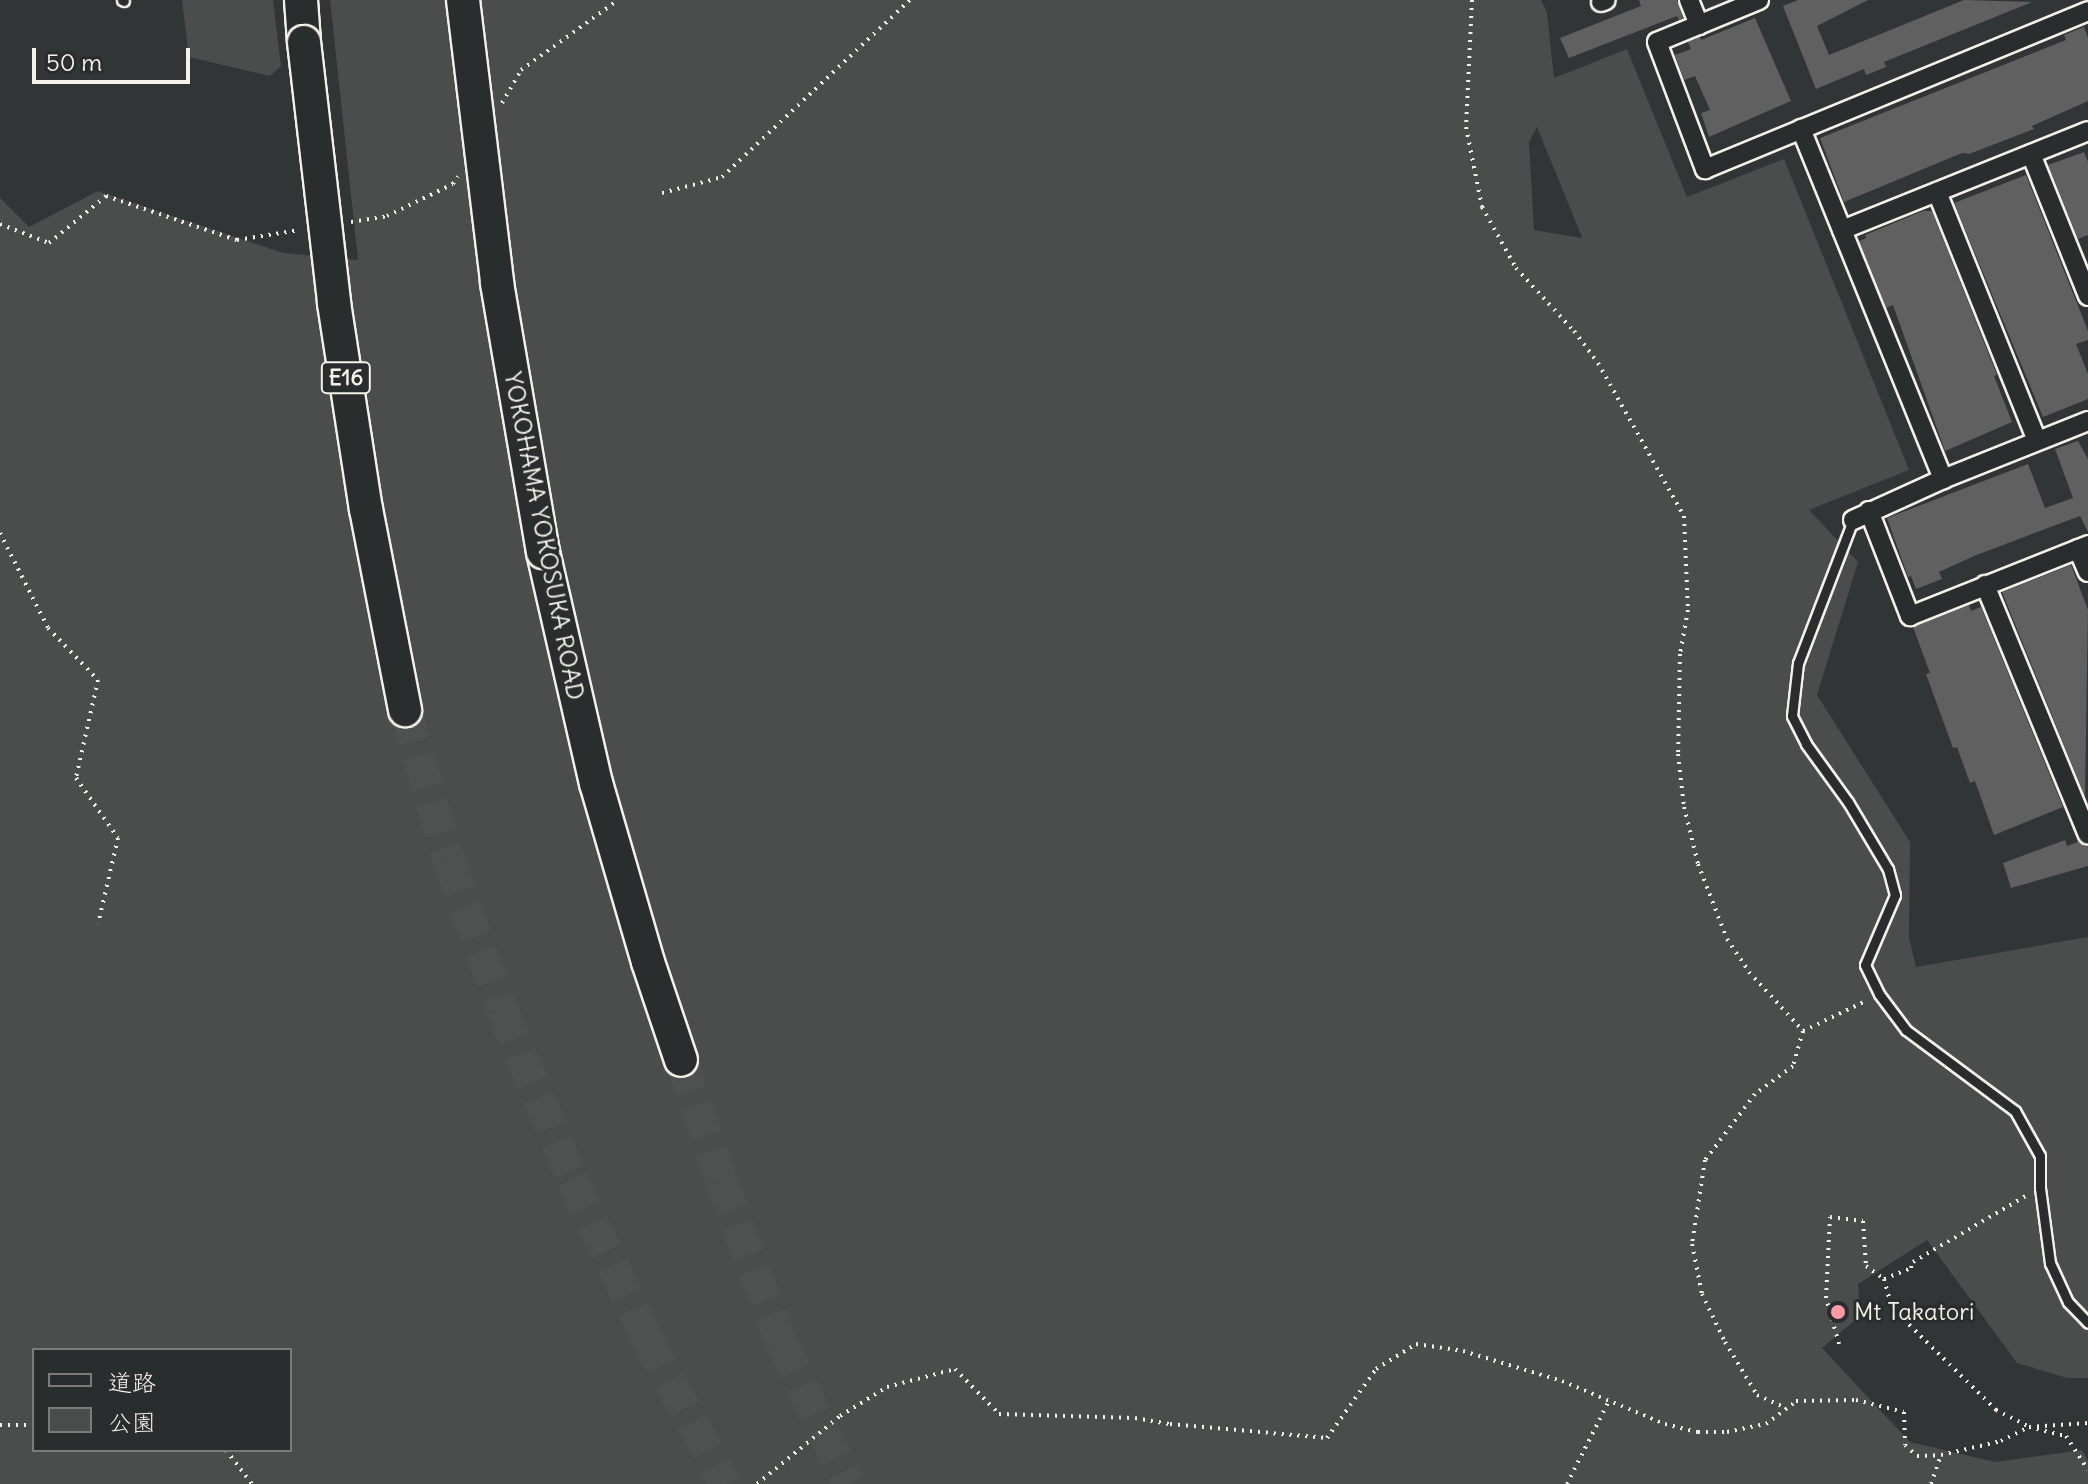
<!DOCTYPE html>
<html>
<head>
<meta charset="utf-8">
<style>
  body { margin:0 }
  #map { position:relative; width:2088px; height:1484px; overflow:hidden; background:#323535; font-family:Delius,"Klee One",sans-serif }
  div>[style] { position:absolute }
  .green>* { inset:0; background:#4b4d4c }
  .building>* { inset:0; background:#5f605f }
  .motorway-tunnel>* { height:32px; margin-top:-16px; transform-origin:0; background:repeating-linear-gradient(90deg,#4f5150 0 32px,transparent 0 48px) }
  .path>* { height:4px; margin-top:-2px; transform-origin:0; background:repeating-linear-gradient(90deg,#f4f1e8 0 2px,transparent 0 8px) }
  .roads { filter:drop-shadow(2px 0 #f4f1e8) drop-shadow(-2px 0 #f4f1e8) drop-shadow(0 2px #f4f1e8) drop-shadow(0 -2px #f4f1e8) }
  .service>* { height:9px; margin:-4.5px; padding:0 4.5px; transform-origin:4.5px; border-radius:4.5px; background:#2a2d2e }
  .minor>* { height:18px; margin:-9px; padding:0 9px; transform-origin:9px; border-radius:9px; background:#2a2d2e }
  .motorway>* { height:32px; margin:-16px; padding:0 16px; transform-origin:16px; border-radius:16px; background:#2a2d2e }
  .bridges { filter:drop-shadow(2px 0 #f4f1e8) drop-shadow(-2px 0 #f4f1e8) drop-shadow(0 2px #f4f1e8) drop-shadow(0 -2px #f4f1e8) }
  .motorway-bridge>* { height:32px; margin:-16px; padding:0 16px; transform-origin:16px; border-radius:16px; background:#2a2d2e }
  .dots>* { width:22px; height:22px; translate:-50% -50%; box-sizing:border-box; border:4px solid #2a2d2e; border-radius:50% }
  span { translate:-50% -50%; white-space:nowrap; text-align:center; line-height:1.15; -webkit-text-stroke:6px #2a2d2e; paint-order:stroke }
  .shield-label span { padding:2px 6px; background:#2a2d2e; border:2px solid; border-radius:6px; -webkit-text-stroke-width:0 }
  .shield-label { font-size:22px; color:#f4f1e8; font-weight:700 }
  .street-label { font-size:24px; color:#f4f1e8 }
  .poi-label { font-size:24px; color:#f4f1e8 }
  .left { translate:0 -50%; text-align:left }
  .legend { position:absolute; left:32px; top:1348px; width:260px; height:104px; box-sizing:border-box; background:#2a2d2e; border:2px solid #7b7b78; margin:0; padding:10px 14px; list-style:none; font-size:24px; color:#f4f1e8 }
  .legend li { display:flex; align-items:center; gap:16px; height:40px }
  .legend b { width:40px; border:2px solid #7b7b78 }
  .scale { position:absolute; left:32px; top:48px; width:158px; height:36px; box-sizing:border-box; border:4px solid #f4f1e8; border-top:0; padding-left:10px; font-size:24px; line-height:28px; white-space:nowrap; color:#f4f1e8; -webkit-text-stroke:6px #2a2d2e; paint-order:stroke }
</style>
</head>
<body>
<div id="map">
  <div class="green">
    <div style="clip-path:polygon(182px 0,273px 0,281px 66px,270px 76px,189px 57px)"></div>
    <div style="clip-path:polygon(evenodd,330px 0,1541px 0,1547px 13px,1554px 78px,1627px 49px,1687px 197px,1784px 159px,1909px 470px,1809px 510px,1858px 562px,1817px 695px,1910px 842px,1909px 938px,1916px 967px,2088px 937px,2088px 1378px,2067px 1378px,2017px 1363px,1927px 1240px,1858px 1284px,1860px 1316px,1822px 1348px,1910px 1442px,1995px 1462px,2082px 1450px,2088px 1461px,2088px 1484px,0 1484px,0 198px,29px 227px,98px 191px,283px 253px,358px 260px,330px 0,1537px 127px,1582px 237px,1581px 238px,1534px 230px,1529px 142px,1537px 127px,330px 0,34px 1350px,290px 1350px,290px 1450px,34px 1450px,34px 1350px)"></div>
  </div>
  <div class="building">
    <div style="clip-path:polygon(1639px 0,1677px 0,1683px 18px,1679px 20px,1677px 16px,1569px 58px,1560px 38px,1641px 6px)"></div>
    <div style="clip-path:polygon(1798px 0,1868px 0,1817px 26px,1829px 55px,1964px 0,2032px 2px,1884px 62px,1886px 67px,1866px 75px,1864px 69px,1816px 89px,1783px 6px)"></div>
    <div style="clip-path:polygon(1755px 18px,1791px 101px,1709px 137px,1701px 113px,1710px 110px,1695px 76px,1684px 80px,1675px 55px,1691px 49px,1688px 42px,1700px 37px,1701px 40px)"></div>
    <div style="clip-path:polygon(2084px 27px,2088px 38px,2088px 101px,2032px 126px,2034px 129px,1969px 154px,1962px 153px,1844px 202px,1820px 138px,2066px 40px,2064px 35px)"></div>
    <div style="clip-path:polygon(2084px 152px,2088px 162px,2088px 235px,2078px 239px,2048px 165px)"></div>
    <div style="clip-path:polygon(2026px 175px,2088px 331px,2088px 340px,2076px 344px,2088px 374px,2088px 399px,2043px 417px,1954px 203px)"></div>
    <div style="clip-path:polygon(1923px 211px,1932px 211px,1997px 375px,1994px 376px,2012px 422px,1945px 451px,1893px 305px,1886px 308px,1859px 241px,1866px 238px,1865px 235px)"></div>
    <div style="clip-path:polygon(2078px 441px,2088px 459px,2088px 532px,2080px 516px,1974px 556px,1939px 572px,1942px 579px,1916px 589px,1911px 576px,1908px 577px,1887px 518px,2028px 464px,2045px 508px,2073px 498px,2055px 449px)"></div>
    <div style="clip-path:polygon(2071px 565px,2088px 610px,2085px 797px,2002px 592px)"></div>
    <div style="clip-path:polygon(1969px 605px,1971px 611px,1981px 607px,2063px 807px,1994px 835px,1975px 781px,1970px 783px,1957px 747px,1953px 748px,1926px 674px,1930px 673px,1913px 627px)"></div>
    <div style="clip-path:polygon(2065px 840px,2067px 846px,2078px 842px,2088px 847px,2088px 866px,2011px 888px,2003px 863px)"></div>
  </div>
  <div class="motorway-tunnel">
    <div style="left:405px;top:710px;width:157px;rotate:73.8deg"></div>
    <div style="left:449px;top:861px;width:157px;rotate:70.3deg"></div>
    <div style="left:502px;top:1009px;width:184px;rotate:67.6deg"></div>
    <div style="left:572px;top:1179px;width:176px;rotate:64.7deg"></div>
    <div style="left:647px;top:1338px;width:166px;rotate:61.9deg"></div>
    <div style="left:681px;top:1060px;width:126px;rotate:71.6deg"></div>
    <div style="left:721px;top:1180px;width:173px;rotate:69.7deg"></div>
    <div style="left:781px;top:1342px;width:157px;rotate:64.7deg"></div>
  </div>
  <div class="path">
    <div style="left:1472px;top:0;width:127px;rotate:92.7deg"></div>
    <div style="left:1466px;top:127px;width:82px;rotate:78.7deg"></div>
    <div style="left:1482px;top:207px;width:70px;rotate:60.9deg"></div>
    <div style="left:1516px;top:268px;width:86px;rotate:47.4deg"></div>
    <div style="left:1574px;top:331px;width:40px;rotate:53deg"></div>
    <div style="left:1598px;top:363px;width:176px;rotate:60.7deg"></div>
    <div style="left:1684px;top:516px;width:94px;rotate:87.6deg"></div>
    <div style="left:1688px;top:610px;width:45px;rotate:100.3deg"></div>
    <div style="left:1680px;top:654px;width:100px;rotate:91.1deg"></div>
    <div style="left:1678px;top:754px;width:53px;rotate:83.5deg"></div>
    <div style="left:1684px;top:807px;width:59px;rotate:76.2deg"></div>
    <div style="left:1698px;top:864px;width:80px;rotate:68.9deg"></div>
    <div style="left:1727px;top:939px;width:40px;rotate:56deg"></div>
    <div style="left:1749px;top:972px;width:80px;rotate:47.5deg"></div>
    <div style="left:1803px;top:1031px;width:36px;rotate:106deg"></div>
    <div style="left:1793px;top:1066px;width:47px;rotate:143.6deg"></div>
    <div style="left:1755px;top:1094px;width:83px;rotate:127.1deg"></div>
    <div style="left:1705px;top:1160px;width:85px;rotate:98.8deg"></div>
    <div style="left:1692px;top:1244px;width:51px;rotate:78.7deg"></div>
    <div style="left:1702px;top:1294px;width:53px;rotate:64.4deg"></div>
    <div style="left:1725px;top:1342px;width:62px;rotate:58.9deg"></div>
    <div style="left:1757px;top:1395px;width:32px;rotate:24deg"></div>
    <div style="left:502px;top:103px;width:38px;rotate:-60deg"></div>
    <div style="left:521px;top:70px;width:120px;rotate:-35.8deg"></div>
    <div style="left:662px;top:193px;width:62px;rotate:-14.9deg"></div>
    <div style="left:722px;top:177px;width:258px;rotate:-43.3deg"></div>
    <div style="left:351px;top:222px;width:36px;rotate:-9deg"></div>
    <div style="left:387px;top:216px;width:73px;rotate:-25.9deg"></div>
    <div style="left:453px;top:184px;width:9px;rotate:-58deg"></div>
    <div style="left:0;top:224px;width:53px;rotate:21.2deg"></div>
    <div style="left:49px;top:243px;width:74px;rotate:-39.5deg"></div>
    <div style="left:106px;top:196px;width:138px;rotate:18.6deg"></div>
    <div style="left:237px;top:240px;width:63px;rotate:-9.2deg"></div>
    <div style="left:0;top:533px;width:106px;rotate:63.2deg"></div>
    <div style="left:48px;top:628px;width:72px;rotate:46.1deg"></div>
    <div style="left:98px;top:680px;width:100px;rotate:102.7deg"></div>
    <div style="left:76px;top:778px;width:73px;rotate:55deg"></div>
    <div style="left:118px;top:838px;width:88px;rotate:103.1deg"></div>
    <div style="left:1803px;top:1031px;width:70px;rotate:-25.5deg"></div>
    <div style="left:1884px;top:1279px;width:30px;rotate:75deg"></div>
    <div style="left:1892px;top:1308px;width:146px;rotate:44.4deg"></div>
    <div style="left:1996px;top:1410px;width:37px;rotate:27deg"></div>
    <div style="left:2029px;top:1427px;width:59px;rotate:-3.9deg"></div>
    <div style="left:1839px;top:1344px;width:48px;rotate:-105.8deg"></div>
    <div style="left:1826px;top:1298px;width:81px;rotate:-87.2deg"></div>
    <div style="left:1830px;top:1217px;width:33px;rotate:7deg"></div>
    <div style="left:1863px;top:1221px;width:45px;rotate:86.2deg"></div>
    <div style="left:1866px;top:1266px;width:22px;rotate:36deg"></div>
    <div style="left:1884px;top:1279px;width:29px;rotate:-22deg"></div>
    <div style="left:1911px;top:1268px;width:6px;rotate:-72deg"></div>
    <div style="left:1913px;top:1262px;width:132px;rotate:-30.4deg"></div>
    <div style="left:0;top:1425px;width:34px"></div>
    <div style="left:226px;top:1450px;width:43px;rotate:52.6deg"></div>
    <div style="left:757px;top:1484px;width:107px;rotate:-39.3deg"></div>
    <div style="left:840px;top:1416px;width:55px;rotate:-31.7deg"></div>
    <div style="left:887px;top:1387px;width:70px;rotate:-14.8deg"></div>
    <div style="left:955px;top:1369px;width:63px;rotate:45.6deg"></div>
    <div style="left:999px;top:1414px;width:136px;rotate:1.7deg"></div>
    <div style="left:1135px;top:1418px;width:36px;rotate:10deg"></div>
    <div style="left:1170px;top:1424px;width:158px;rotate:5.1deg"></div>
    <div style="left:1327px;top:1438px;width:85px;rotate:-54.6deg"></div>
    <div style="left:1376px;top:1369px;width:47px;rotate:-32deg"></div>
    <div style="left:1416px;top:1344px;width:48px;rotate:8.5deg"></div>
    <div style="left:1463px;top:1351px;width:103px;rotate:16.9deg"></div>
    <div style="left:1562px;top:1381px;width:112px;rotate:22.7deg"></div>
    <div style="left:1665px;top:1424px;width:34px;rotate:14deg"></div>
    <div style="left:1698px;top:1432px;width:29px"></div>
    <div style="left:1727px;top:1432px;width:40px;rotate:-12deg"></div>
    <div style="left:1766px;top:1424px;width:38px;rotate:-37deg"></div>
    <div style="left:1796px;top:1401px;width:60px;rotate:-1deg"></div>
    <div style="left:1856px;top:1400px;width:49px;rotate:14deg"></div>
    <div style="left:1904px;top:1412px;width:33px;rotate:88deg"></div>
    <div style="left:1905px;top:1445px;width:16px;rotate:43deg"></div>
    <div style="left:1917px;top:1456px;width:24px;rotate:-2deg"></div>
    <div style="left:1941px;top:1455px;width:62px;rotate:-13.1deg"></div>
    <div style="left:2001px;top:1441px;width:31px;rotate:-27deg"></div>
    <div style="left:2029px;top:1427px;width:38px;rotate:14deg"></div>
    <div style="left:2066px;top:1436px;width:40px;rotate:57.1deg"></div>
    <div style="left:1567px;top:1484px;width:93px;rotate:-63.2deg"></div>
    <div style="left:1931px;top:1484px;width:31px;rotate:-71deg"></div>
  </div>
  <div class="roads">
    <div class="service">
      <div style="left:122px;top:0;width:2px;rotate:27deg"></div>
      <div style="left:1853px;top:520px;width:153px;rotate:111deg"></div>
      <div style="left:1798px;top:663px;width:53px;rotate:96.5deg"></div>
      <div style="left:1792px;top:716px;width:31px;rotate:63deg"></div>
      <div style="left:1806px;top:744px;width:72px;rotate:54.1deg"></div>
      <div style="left:1848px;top:802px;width:78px;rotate:59.2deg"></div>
      <div style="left:1888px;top:869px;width:27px;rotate:75deg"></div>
      <div style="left:1895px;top:895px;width:76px;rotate:113.2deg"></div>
      <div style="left:1865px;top:965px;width:32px;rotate:64deg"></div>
      <div style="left:1879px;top:994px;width:45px;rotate:53.1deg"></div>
      <div style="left:1906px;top:1030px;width:136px;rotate:36.6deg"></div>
      <div style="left:2015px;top:1111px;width:51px;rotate:60.9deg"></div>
      <div style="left:2040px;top:1156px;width:32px;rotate:90deg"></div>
      <div style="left:2040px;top:1188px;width:76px;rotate:82.4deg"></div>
      <div style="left:2050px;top:1263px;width:43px;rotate:65.2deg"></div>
      <div style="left:2068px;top:1302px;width:29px;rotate:46deg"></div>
    </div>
    <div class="minor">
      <div style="left:1689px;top:0;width:27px;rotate:68deg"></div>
      <div style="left:1759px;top:0;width:110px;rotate:157.6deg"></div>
      <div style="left:1657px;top:42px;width:136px;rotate:69.3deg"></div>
      <div style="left:1705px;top:169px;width:414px;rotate:-22.4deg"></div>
      <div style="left:1601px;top:2px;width:5px;rotate:-22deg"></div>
      <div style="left:1801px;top:129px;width:378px;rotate:67.9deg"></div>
      <div style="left:2031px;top:154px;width:153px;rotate:68.1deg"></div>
      <div style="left:1937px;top:192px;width:268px;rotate:68.1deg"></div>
      <div style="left:1842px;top:230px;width:265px;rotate:-21.9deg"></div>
      <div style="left:1869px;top:511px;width:113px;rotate:68.7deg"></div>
      <div style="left:1910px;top:616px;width:192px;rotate:-21.7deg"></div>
      <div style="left:1853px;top:520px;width:99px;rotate:-24.5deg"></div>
      <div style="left:1943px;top:479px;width:156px;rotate:-21.8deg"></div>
      <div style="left:2078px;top:549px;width:25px;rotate:67deg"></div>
      <div style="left:1985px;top:585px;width:270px;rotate:67.6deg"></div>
    </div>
    <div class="motorway">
      <div style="left:301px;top:0;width:42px;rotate:85.9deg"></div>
      <div style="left:543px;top:552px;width:237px;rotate:77.1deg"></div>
      <div style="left:596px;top:783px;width:186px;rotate:73.8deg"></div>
      <div style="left:648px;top:962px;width:103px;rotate:71.4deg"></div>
    </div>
  </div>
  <div class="bridges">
    <div class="motorway-bridge">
      <div style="left:463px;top:0;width:285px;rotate:83.1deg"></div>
      <div style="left:497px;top:283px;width:273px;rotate:80.3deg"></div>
      <div style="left:304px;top:42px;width:263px;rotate:83.4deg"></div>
      <div style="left:334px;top:303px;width:208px;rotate:81.2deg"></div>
      <div style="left:366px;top:509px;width:205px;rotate:79deg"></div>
    </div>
  </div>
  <div class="dots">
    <div style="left:1838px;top:1312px;background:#ff9aa2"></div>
  </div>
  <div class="shield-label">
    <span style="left:346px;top:378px">E16</span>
  </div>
  <div class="street-label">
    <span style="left:544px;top:536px;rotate:79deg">YOKOHAMA YOKOSUKA ROAD</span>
  </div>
  <div class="poi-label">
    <span class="left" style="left:1854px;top:1312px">Mt Takatori</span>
  </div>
  <ul class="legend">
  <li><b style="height:10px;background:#2a2d2e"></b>道路</li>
  <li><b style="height:22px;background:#4b4d4c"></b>公園</li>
  </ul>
  <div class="scale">50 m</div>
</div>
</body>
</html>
